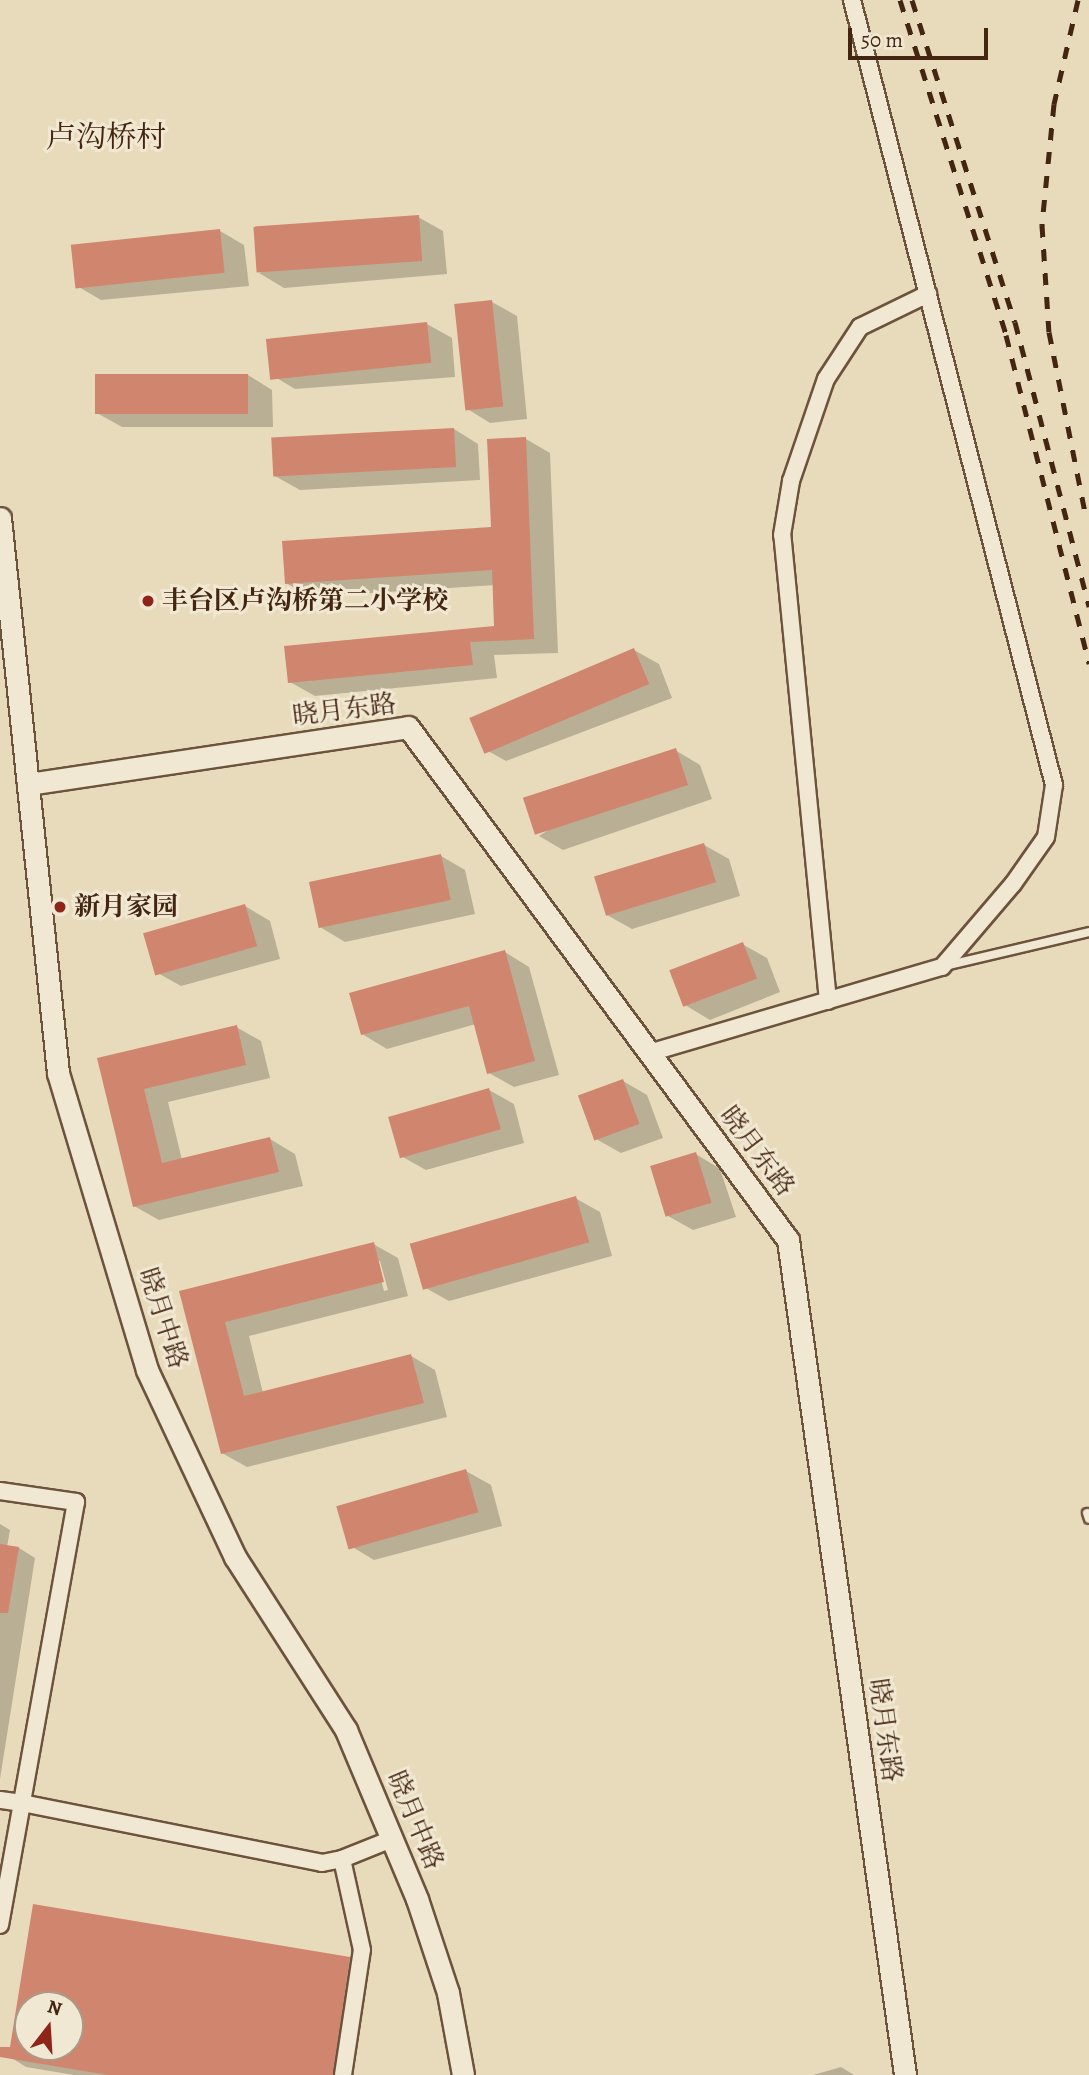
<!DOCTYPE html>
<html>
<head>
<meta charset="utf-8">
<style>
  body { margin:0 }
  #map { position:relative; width:1089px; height:2075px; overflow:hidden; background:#e8dbbb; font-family:Alegreya,"Noto Serif SC",serif }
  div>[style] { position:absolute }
  .shadow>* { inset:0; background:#0003 }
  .building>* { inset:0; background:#d0856f; transform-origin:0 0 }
  .roads { filter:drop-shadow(2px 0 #6d523c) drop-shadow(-2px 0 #6d523c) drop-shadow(0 2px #6d523c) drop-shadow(0 -2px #6d523c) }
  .lane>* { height:8px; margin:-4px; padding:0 4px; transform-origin:4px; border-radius:4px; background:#f0e8d3 }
  .street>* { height:16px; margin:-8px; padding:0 8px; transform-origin:8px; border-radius:8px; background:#f0e8d3 }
  .secondary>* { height:21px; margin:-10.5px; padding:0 10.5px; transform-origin:10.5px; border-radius:10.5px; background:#f0e8d3 }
  .rail>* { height:5px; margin-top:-2.5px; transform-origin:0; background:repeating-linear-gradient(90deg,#442511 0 12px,transparent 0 24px) }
  .dots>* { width:19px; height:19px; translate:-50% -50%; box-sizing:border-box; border:4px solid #f0e8d3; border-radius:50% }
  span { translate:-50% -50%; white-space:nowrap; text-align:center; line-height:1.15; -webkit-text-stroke:6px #f0e8d3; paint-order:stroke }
  .poi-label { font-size:26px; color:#442511; font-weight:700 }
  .left { translate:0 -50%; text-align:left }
  .street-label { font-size:26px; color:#442511 }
  .quarter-label { font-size:30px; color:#442511 }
  .north { position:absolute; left:14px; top:1991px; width:70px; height:70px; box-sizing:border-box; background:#f0e8d3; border:2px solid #ab9a85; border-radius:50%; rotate:17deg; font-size:19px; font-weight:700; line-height:28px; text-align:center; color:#442511 }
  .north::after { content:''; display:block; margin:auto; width:24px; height:32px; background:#8f2418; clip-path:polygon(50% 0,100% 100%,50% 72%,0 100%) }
  .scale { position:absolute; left:848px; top:28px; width:140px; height:32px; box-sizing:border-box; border:4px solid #442511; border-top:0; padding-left:9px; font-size:21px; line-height:24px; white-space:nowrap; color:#442511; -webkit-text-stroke:5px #f0e8d3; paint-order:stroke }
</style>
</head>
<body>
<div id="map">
  <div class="shadow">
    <div style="clip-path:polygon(418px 217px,443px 231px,447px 274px,284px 288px,259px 273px)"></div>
    <div style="clip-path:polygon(220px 231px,244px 245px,249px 286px,101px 300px,77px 286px)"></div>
    <div style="clip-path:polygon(492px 302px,517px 316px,527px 419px,490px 423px,466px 408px)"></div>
    <div style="clip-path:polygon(427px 324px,452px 338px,455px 377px,295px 389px,270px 374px)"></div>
    <div style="clip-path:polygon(248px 375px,272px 390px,273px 427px,122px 427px,97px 413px)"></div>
    <div style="clip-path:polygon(454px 429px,478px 444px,480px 480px,300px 490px,275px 476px)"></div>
    <div style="clip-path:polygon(526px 439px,550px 453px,558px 653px,494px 655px,497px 678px,315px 696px,290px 682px,496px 627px,495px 585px,311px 597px,286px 583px,493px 529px)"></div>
    <div style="clip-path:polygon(634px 650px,659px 664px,672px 698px,506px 761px,481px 747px)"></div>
    <div style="clip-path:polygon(675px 750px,700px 765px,712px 799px,563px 850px,539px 836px)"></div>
    <div style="clip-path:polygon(704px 845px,729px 859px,740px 896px,632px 929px,607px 915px)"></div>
    <div style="clip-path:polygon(441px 856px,465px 870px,475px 914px,345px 942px,320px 927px)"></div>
    <div style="clip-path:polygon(245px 906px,270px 921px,280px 959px,181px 986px,156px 972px)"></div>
    <div style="clip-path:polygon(742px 944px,767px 958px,780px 992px,710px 1020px,685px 1005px)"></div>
    <div style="clip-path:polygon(505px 952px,529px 967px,559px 1075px,514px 1087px,489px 1073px,476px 1024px,387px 1049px,362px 1034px)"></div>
    <div style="clip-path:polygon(236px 1027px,261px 1041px,270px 1078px,168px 1102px,182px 1160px,270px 1139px,295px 1154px,303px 1186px,159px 1220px,134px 1206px,99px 1059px)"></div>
    <div style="clip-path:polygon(623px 1081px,647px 1095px,663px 1138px,621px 1153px,596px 1139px)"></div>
    <div style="clip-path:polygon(489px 1090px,514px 1104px,524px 1143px,426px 1170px,401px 1156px)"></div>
    <div style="clip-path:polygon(696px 1154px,720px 1169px,736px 1217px,693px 1230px,668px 1216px)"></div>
    <div style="clip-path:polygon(575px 1198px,600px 1212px,612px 1256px,449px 1301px,424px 1287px)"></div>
    <div style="clip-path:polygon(evenodd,373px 1244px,398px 1258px,408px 1296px,249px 1336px,263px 1393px,411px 1356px,435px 1370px,447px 1417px,247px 1467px,222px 1453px,181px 1292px,373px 1244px,376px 1261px,380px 1261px,388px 1290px,384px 1291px,376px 1261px)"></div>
    <div style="clip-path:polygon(466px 1471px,491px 1485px,502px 1526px,374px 1560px,349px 1545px)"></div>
    <div style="clip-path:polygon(0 1524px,10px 1530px,7px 1547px,19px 1548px,35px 1558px,0 1779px)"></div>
    <div style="clip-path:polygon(evenodd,35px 1906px,350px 1958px,367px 1968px,351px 2075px,74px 2075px,26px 2067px,10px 2057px,35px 1906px,28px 2005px,70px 2005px,70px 2047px,28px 2047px,28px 2005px)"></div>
    <div style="clip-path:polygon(841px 2067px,854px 2075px,813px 2075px)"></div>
  </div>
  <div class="building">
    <div style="left:419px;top:215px;width:46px;height:166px;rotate:86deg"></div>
    <div style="left:220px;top:229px;width:44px;height:150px;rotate:84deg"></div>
    <div style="left:492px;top:300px;width:107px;height:38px;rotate:84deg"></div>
    <div style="left:427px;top:322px;width:41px;height:162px;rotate:84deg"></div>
    <div style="left:95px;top:374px;width:153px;height:40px"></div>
    <div style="left:454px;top:428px;width:39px;height:183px;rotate:87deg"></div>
    <div style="clip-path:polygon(526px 437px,534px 639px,470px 642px,473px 665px,288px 683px,284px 646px,494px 626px,492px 570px,285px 584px,282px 541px,491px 527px,487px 439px)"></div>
    <div style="left:634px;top:648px;width:39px;height:179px;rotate:67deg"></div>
    <div style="left:676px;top:748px;width:39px;height:161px;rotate:72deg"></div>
    <div style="left:704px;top:843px;width:41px;height:115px;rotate:73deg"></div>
    <div style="left:441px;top:854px;width:47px;height:135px;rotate:78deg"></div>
    <div style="left:245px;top:904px;width:44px;height:106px;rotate:74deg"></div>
    <div style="left:743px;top:942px;width:39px;height:79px;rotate:69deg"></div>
    <div style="clip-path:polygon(505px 950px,535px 1061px,487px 1074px,469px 1006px,361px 1035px,349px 993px)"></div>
    <div style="clip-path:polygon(237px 1025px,246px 1065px,144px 1089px,162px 1163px,270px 1137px,279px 1172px,133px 1207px,97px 1058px)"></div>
    <div style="left:623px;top:1079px;width:48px;height:48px;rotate:70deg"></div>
    <div style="left:489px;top:1088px;width:43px;height:105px;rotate:74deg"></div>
    <div style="left:696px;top:1152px;width:53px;height:48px;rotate:73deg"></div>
    <div style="left:576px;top:1196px;width:48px;height:173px;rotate:74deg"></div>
    <div style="clip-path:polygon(374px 1242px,384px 1282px,225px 1322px,244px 1396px,411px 1354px,424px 1403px,221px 1454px,179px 1291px)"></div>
    <div style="left:466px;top:1469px;width:45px;height:135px;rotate:74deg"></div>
    <div style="clip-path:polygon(0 1544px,19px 1547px,8px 1613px,0 1613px)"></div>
    <div style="clip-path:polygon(evenodd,33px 1904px,350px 1957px,333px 2075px,108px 2075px,0 2057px,0 2047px,10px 2047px,33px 1904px,28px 2005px,70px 2005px,70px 2047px,28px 2047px,28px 2005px)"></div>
  </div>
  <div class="roads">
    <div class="lane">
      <div style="left:945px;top:966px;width:148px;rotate:-13.3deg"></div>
      <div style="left:1087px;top:1513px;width:6px;rotate:72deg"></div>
    </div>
    <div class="street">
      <div style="left:828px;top:1001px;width:468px;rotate:-95.6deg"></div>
      <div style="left:782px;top:535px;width:55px;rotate:-80.5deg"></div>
      <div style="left:791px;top:481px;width:108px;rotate:-71.1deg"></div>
      <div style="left:826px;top:379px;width:62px;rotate:-56.8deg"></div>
      <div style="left:860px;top:327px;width:76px;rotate:-25.9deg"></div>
      <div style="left:649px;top:1053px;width:305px;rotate:-16.4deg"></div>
      <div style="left:942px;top:967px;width:109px;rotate:-49.5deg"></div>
      <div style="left:1013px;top:884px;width:57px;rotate:-54.9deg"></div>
      <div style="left:1046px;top:837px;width:53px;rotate:-81.3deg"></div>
      <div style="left:1054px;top:785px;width:811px;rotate:-104.43deg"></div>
      <div style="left:0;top:1491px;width:77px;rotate:8.2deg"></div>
      <div style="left:76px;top:1502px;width:306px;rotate:100.2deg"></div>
      <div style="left:22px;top:1803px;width:22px;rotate:-172deg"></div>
      <div style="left:0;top:1925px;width:124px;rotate:-79.8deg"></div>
      <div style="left:22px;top:1803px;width:306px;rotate:11.3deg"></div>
      <div style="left:322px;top:1863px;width:20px;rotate:-11deg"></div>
      <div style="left:343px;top:2075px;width:126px;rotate:-81.4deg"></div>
      <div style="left:362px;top:1950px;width:93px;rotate:-102.4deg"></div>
      <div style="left:342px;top:1859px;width:54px;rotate:-21.8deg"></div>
    </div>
    <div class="secondary">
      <div style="left:0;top:518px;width:558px;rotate:84.03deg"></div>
      <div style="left:58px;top:1073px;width:310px;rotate:73.3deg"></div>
      <div style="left:147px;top:1370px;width:207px;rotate:64.8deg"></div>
      <div style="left:235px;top:1557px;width:206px;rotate:57.3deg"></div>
      <div style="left:346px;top:1730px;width:183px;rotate:67.2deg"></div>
      <div style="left:417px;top:1899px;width:99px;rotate:71.7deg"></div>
      <div style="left:448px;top:1993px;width:83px;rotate:79.6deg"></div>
      <div style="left:28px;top:784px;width:384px;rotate:-8.5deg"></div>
      <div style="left:408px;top:727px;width:638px;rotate:53.47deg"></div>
      <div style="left:788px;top:1240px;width:843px;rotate:82.02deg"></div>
    </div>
  </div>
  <div class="rail">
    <div style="left:900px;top:0;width:351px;rotate:72.4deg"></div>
    <div style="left:1006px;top:335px;width:339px;rotate:75.8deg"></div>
    <div style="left:912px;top:0;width:338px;rotate:72.3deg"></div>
    <div style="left:1015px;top:322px;width:294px;rotate:75.4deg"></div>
    <div style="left:1078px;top:0;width:107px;rotate:103deg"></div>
    <div style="left:1054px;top:104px;width:122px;rotate:95.7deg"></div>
    <div style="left:1042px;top:225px;width:107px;rotate:86.3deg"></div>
    <div style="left:1049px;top:332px;width:190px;rotate:78.7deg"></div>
  </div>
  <div class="dots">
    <div style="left:148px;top:601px;background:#8f2418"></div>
    <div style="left:60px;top:907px;background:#8f2418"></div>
  </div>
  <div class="poi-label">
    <span class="left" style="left:162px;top:601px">丰台区卢沟桥第二小学校</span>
    <span class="left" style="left:74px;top:907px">新月家园</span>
  </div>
  <div class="street-label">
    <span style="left:344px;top:710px;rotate:-7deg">晓月东路</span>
    <span style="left:757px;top:1151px;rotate:53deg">晓月东路</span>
    <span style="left:163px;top:1318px;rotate:72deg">晓月中路</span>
    <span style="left:885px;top:1730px;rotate:82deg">晓月东路</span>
    <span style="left:415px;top:1820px;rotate:67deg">晓月中路</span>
  </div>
  <div class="quarter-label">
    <span style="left:106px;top:137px">卢沟桥村</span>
  </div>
  <div class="north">N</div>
  <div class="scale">50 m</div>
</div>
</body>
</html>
